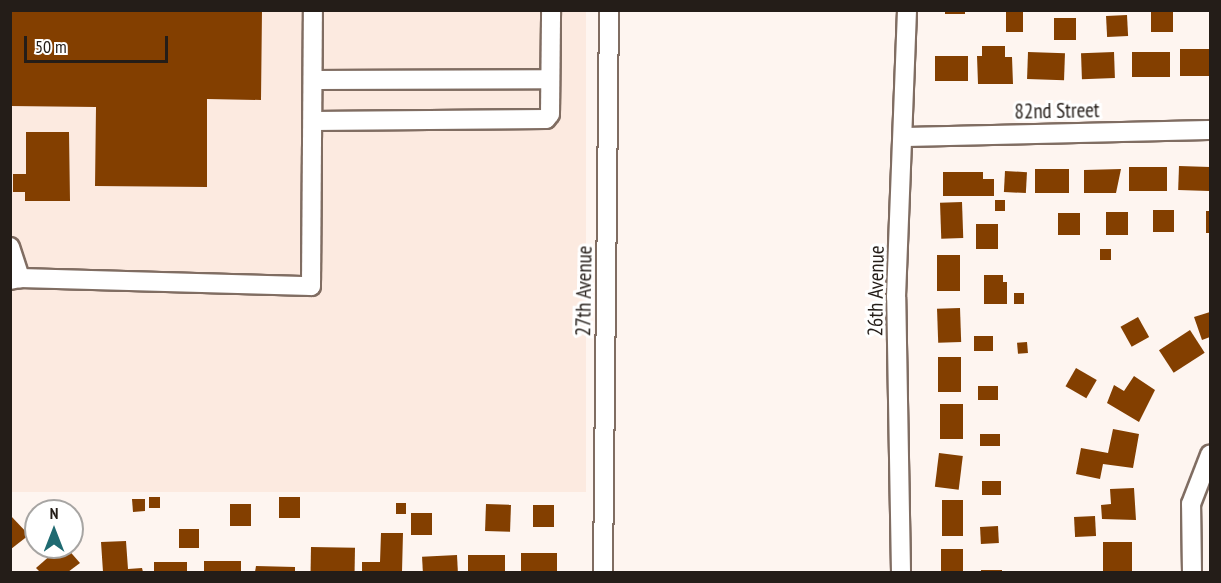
<!DOCTYPE html>
<html>
<head>
<meta charset="utf-8">
<style>
  body { margin:0 }
  #map { position:relative; width:1221px; height:583px; overflow:hidden; background:#fef5f0; font-family:"PT Sans Narrow",sans-serif }
  div>[style] { position:absolute }
  .built>* { inset:0; background:#fceae0; transform-origin:0 0 }
  .building>* { inset:0; background:#833f00; transform-origin:0 0 }
  .roads { filter:drop-shadow(2px 0 #806d62) drop-shadow(-2px 0 #806d62) drop-shadow(0 2px #806d62) drop-shadow(0 -2px #806d62) }
  .minor>* { height:18px; margin:-9px; padding:0 9px; transform-origin:9px; border-radius:9px; background:#fff }
  span { translate:-50% -50%; white-space:nowrap; text-align:center; line-height:1.15; -webkit-text-stroke:6px #fff; paint-order:stroke }
  .street-label { font-size:21px; color:#241d18 }
  .frame { position:absolute; inset:0; border:12px solid #241d18; pointer-events:none }
  .north { position:absolute; left:24px; top:499px; width:60px; height:60px; box-sizing:border-box; background:#fff; border:2px solid #a7a5a3; border-radius:50%; rotate:0deg; font-size:16px; font-weight:700; line-height:24px; text-align:center; color:#241d18 }
  .north::after { content:''; display:block; margin:auto; width:21px; height:27px; background:#1f6a71; clip-path:polygon(50% 0,100% 100%,50% 72%,0 100%) }
  .scale { position:absolute; left:24px; top:36px; width:144px; height:27px; box-sizing:border-box; border:3px solid #241d18; border-top:0; padding-left:8px; font-size:18px; line-height:21px; white-space:nowrap; color:#241d18; -webkit-text-stroke:4px #fff; paint-order:stroke }
</style>
</head>
<body>
<div id="map">
  <div class="built">
    <div style="left:11px;top:11px;width:575px;height:481px"></div>
  </div>
  <div class="building">
    <div style="clip-path:polygon(10px 10px,262px 10px,261px 100px,207px 99px,207px 187px,95px 186px,96px 107px,10px 106px)"></div>
    <div style="left:945px;top:10px;width:20px;height:4px"></div>
    <div style="left:1006px;top:10px;width:17px;height:22px"></div>
    <div style="left:1151px;top:10px;width:22px;height:22px"></div>
    <div style="left:1127px;top:15px;width:21px;height:21px;rotate:87deg"></div>
    <div style="left:1076px;top:18px;width:22px;height:22px;rotate:90deg"></div>
    <div style="clip-path:polygon(982px 46px,1005px 46px,1005px 57px,1012px 57px,1013px 84px,978px 84px,977px 56px,982px 56px)"></div>
    <div style="left:1210px;top:49px;width:27px;height:30px;rotate:90deg"></div>
    <div style="left:1028px;top:52px;width:37px;height:27px;rotate:2deg"></div>
    <div style="left:1114px;top:52px;width:26px;height:33px;rotate:88deg"></div>
    <div style="left:1170px;top:52px;width:25px;height:38px;rotate:90deg"></div>
    <div style="left:935px;top:56px;width:33px;height:25px"></div>
    <div style="clip-path:polygon(26px 132px,69px 132px,70px 201px,25px 201px,25px 192px,13px 192px,13px 174px,26px 174px)"></div>
    <div style="left:1179px;top:166px;width:31px;height:24px;rotate:2deg"></div>
    <div style="left:1129px;top:167px;width:38px;height:24px"></div>
    <div style="left:1035px;top:169px;width:34px;height:24px"></div>
    <div style="clip-path:polygon(1121px 169px,1116px 193px,1084px 193px,1084px 170px)"></div>
    <div style="left:1005px;top:171px;width:22px;height:21px;rotate:3deg"></div>
    <div style="clip-path:polygon(943px 172px,983px 172px,983px 179px,994px 179px,994px 196px,943px 196px)"></div>
    <div style="left:1005px;top:200px;width:11px;height:10px;rotate:90deg"></div>
    <div style="left:962px;top:202px;width:36px;height:22px;rotate:88deg"></div>
    <div style="left:1174px;top:210px;width:22px;height:21px;rotate:90deg"></div>
    <div style="left:1206px;top:211px;width:4px;height:22px"></div>
    <div style="left:1106px;top:212px;width:22px;height:23px"></div>
    <div style="left:1058px;top:213px;width:22px;height:22px"></div>
    <div style="left:976px;top:224px;width:22px;height:25px"></div>
    <div style="left:1100px;top:249px;width:11px;height:11px"></div>
    <div style="left:937px;top:255px;width:23px;height:36px"></div>
    <div style="clip-path:polygon(984px 275px,1003px 275px,1003px 282px,1007px 282px,1007px 304px,984px 304px)"></div>
    <div style="left:1014px;top:293px;width:10px;height:11px"></div>
    <div style="left:960px;top:308px;width:34px;height:23px;rotate:88deg"></div>
    <div style="clip-path:polygon(1210px 312px,1210px 337px,1202px 340px,1194px 317px)"></div>
    <div style="left:1138px;top:317px;width:23px;height:20px;rotate:61deg"></div>
    <div style="left:1190px;top:330px;width:27px;height:37px;rotate:57deg"></div>
    <div style="left:993px;top:336px;width:15px;height:19px;rotate:90deg"></div>
    <div style="left:1027px;top:342px;width:11px;height:10px;rotate:85deg"></div>
    <div style="left:938px;top:357px;width:23px;height:35px"></div>
    <div style="left:1076px;top:368px;width:24px;height:21px;rotate:30deg"></div>
    <div style="clip-path:polygon(1134px 376px,1155px 390px,1139px 422px,1107px 403px,1114px 385px,1124px 391px)"></div>
    <div style="left:978px;top:386px;width:20px;height:14px"></div>
    <div style="left:940px;top:404px;width:23px;height:35px"></div>
    <div style="clip-path:polygon(1113px 429px,1139px 434px,1133px 468px,1103px 464px,1100px 479px,1076px 474px,1081px 448px,1108px 453px)"></div>
    <div style="left:1000px;top:434px;width:12px;height:20px;rotate:90deg"></div>
    <div style="left:939px;top:453px;width:24px;height:34px;rotate:7deg"></div>
    <div style="left:1001px;top:481px;width:14px;height:19px;rotate:90deg"></div>
    <div style="clip-path:polygon(1134px 488px,1136px 520px,1102px 519px,1101px 505px,1111px 504px,1110px 489px)"></div>
    <div style="left:149px;top:497px;width:11px;height:11px"></div>
    <div style="left:279px;top:497px;width:21px;height:21px"></div>
    <div style="clip-path:polygon(132px 499px,145px 499px,145px 511px,133px 512px)"></div>
    <div style="left:942px;top:500px;width:21px;height:36px"></div>
    <div style="left:396px;top:503px;width:10px;height:11px"></div>
    <div style="left:230px;top:504px;width:21px;height:22px"></div>
    <div style="left:486px;top:504px;width:25px;height:27px;rotate:2deg"></div>
    <div style="left:533px;top:505px;width:21px;height:22px"></div>
    <div style="left:411px;top:513px;width:21px;height:22px"></div>
    <div style="clip-path:polygon(10px 515px,29px 535px,11px 549px,10px 548px)"></div>
    <div style="left:1095px;top:516px;width:20px;height:21px;rotate:87deg"></div>
    <div style="left:998px;top:526px;width:17px;height:18px;rotate:87deg"></div>
    <div style="left:179px;top:529px;width:20px;height:19px"></div>
    <div style="clip-path:polygon(381px 533px,403px 533px,402px 572px,362px 572px,362px 562px,380px 562px)"></div>
    <div style="clip-path:polygon(126px 541px,128px 569px,142px 568px,143px 572px,103px 572px,101px 542px)"></div>
    <div style="left:1103px;top:542px;width:29px;height:30px"></div>
    <div style="clip-path:polygon(60px 547px,66px 547px,80px 563px,68px 572px,40px 572px,36px 568px)"></div>
    <div style="left:311px;top:547px;width:44px;height:24px;rotate:1deg"></div>
    <div style="left:941px;top:549px;width:22px;height:23px"></div>
    <div style="left:557px;top:553px;width:19px;height:36px;rotate:90deg"></div>
    <div style="left:457px;top:555px;width:17px;height:35px;rotate:87deg"></div>
    <div style="left:505px;top:555px;width:17px;height:37px;rotate:90deg"></div>
    <div style="left:204px;top:561px;width:37px;height:11px"></div>
    <div style="left:187px;top:562px;width:10px;height:33px;rotate:90deg"></div>
    <div style="clip-path:polygon(256px 566px,295px 567px,295px 572px,255px 572px)"></div>
    <div style="left:981px;top:570px;width:21px;height:2px"></div>
  </div>
  <div class="roads">
    <div class="minor">
      <div style="left:313px;top:80px;width:237px;rotate:-0.2deg"></div>
      <div style="left:313px;top:121px;width:233px;rotate:-0.5deg"></div>
      <div style="left:546px;top:119px;width:6px;rotate:-51deg"></div>
      <div style="left:550px;top:114px;width:104px;rotate:-89.4deg"></div>
      <div style="left:904px;top:137px;width:306px;rotate:-1.3deg"></div>
      <div style="left:10px;top:247px;width:33px;rotate:72deg"></div>
      <div style="left:20px;top:278px;width:10px;rotate:169deg"></div>
      <div style="left:20px;top:278px;width:291px;rotate:1.6deg"></div>
      <div style="left:311px;top:286px;width:276px;rotate:-89.6deg"></div>
      <div style="left:603px;top:572px;width:562px;rotate:-89.39deg"></div>
      <div style="left:901px;top:572px;width:275px;rotate:-91deg"></div>
      <div style="left:896px;top:297px;width:287px;rotate:-87.8deg"></div>
      <div style="left:1192px;top:572px;width:68px;rotate:-90.8deg"></div>
      <div style="left:1191px;top:504px;width:53px;rotate:-68.8deg"></div>
    </div>
  </div>
  <div class="street-label">
    <span style="left:1057px;top:111px;rotate:-1deg">82nd Street</span>
    <span style="left:584px;top:291px;rotate:-89deg">27th Avenue</span>
    <span style="left:876px;top:291px;rotate:-89deg">26th Avenue</span>
  </div>
  <div class="frame"></div>
  <div class="north">N</div>
  <div class="scale">50 m</div>
</div>
</body>
</html>
